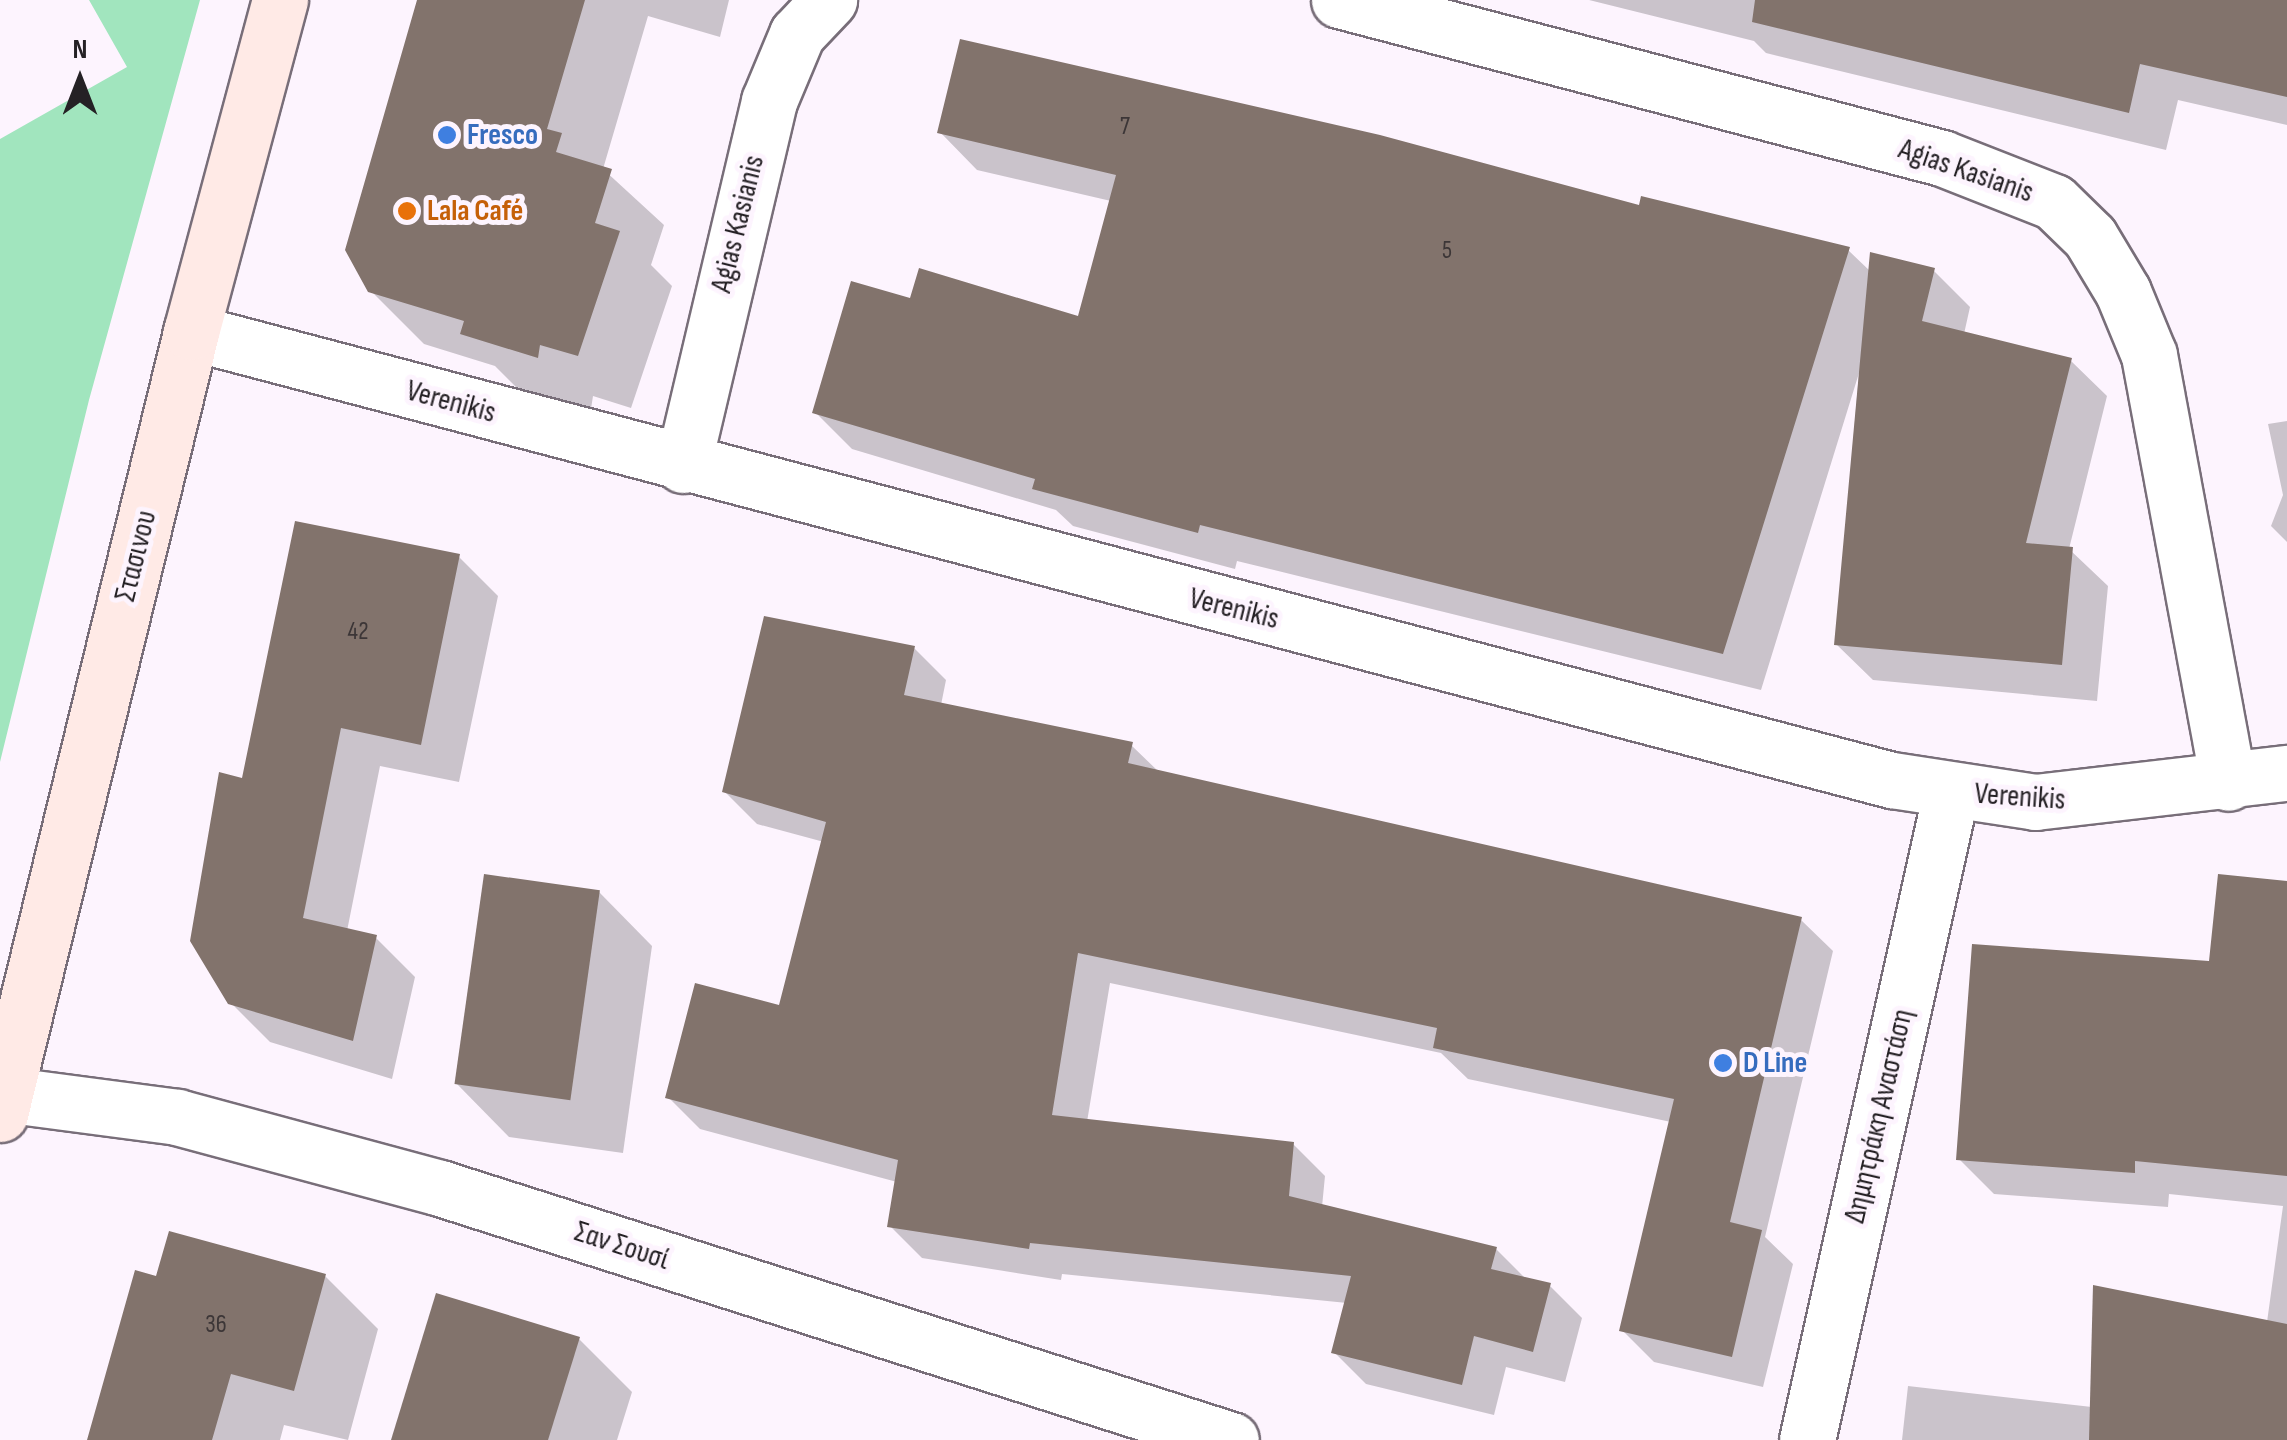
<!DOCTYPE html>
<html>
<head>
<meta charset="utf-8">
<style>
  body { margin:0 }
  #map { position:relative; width:2287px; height:1440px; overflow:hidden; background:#fdf4fe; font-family:"Sofia Sans Condensed",sans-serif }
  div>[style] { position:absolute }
  .green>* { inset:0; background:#a1e5be }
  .shadow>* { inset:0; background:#0003 }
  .building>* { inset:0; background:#82736c; transform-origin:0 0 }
  .roads { filter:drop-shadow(2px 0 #786e79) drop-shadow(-2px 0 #786e79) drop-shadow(0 2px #786e79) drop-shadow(0 -2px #786e79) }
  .street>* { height:55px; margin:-27.5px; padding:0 27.5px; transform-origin:27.5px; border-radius:27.5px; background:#fff }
  .secondary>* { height:55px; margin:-27.5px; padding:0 27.5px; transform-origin:27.5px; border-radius:27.5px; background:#ffeae6 }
  .dots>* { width:28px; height:28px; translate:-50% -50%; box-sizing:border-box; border:5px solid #fdf4fe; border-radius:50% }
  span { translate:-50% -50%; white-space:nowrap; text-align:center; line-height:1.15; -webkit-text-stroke:10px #fdf4fe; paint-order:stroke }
  .number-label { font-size:25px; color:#3c3637 }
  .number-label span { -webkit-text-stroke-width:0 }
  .shop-label { font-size:30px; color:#366cbe; font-weight:700 }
  .left { translate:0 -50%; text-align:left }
  .street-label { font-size:30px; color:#252125 }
  .food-label { font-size:30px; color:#c56008; font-weight:700 }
  .north { position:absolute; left:30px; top:30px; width:100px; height:100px; -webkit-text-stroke:8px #fdf4fe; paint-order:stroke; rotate:0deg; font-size:28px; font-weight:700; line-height:40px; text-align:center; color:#252125 }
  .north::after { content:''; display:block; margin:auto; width:35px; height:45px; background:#252125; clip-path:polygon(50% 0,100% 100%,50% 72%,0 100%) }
</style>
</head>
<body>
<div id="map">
  <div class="green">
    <div style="clip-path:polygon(89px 0,200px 0,89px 400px,0 762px,0 139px,127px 67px)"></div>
  </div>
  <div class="shadow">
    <div style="clip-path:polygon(420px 0,729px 0,720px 37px,648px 16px,603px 169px,664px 225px,651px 265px,672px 286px,631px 408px,593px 396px,591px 409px,516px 387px,495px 366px,424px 344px,370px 290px)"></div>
    <div style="clip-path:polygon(1589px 0,2287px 0,2287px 125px,2178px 100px,2166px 150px,1766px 53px,1754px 41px)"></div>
    <div style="clip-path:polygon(940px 132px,1641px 208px,1848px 250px,1871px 272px,1934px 271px,1970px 307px,1964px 334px,2070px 360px,2107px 396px,2069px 549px,2108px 586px,2097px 701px,1873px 680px,1836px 644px,1859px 373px,1761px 690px,1237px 561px,1235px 569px,1073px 526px,1056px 510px,852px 449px,815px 412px,912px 301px,1080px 319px,1111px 201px,977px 170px)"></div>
    <div style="clip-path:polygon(2287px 421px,2287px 542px,2271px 526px,2283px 495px,2268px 424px)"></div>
    <div style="clip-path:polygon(458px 556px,498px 596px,459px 782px,380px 766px,347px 931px,376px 938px,415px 977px,392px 1079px,270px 1042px,230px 1002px,244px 782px)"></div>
    <div style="clip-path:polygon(914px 648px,946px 680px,941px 705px,1131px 745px,1159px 772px,1800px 919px,1833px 951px,1765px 1237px,1793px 1264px,1763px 1387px,1654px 1362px,1622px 1330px,1671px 1122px,1468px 1079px,1441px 1053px,1110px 983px,1087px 1122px,1293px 1144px,1325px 1176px,1322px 1207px,1496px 1249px,1527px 1280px,1550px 1286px,1582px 1318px,1565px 1382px,1506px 1367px,1494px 1415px,1366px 1384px,1334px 1352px,1347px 1303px,1062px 1274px,1061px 1280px,922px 1258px,890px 1226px,897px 1182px,700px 1129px,668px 1097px,780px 1008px,824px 842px,757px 824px,725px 792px)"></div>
    <div style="clip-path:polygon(2287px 884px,2287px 1440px,1902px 1440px,1908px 1386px,2092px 1407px,2267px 1322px,2283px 1206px,2169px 1194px,2168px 1207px,1994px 1194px,1959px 1159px,2211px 964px)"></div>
    <div style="clip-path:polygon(599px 892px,652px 946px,623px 1153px,509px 1137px,456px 1083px)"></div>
    <div style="clip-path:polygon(325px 1276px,378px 1329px,348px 1440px,284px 1425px,280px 1440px,89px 1440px,157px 1279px)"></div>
    <div style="clip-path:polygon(579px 1339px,632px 1392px,617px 1440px,394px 1440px)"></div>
  </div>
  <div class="building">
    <div style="clip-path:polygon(417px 0,585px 0,547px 129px,562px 133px,556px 152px,612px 169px,595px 223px,620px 231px,578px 356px,540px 345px,538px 358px,460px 334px,464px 321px,368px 292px,345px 250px)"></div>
    <div style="clip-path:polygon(1755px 0,2287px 0,2287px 97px,2140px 64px,2129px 113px,1752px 22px)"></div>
    <div style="clip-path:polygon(960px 39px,1380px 135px,1639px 205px,1641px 196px,1850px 247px,1723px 654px,1200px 525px,1198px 533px,1032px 489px,1035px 479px,812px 413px,851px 281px,910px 298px,919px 268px,1078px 316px,1116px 175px,937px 133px)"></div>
    <div style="clip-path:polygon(1870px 252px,1935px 268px,1922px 321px,2072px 358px,2026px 543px,2073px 547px,2062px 665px,1834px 645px)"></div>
    <div style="clip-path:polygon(295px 521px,460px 554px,421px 745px,341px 728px,303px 918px,377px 935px,353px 1041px,228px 1004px,190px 941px,219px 772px,242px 778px)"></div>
    <div style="clip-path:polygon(764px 616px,915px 646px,904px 695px,1133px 742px,1128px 763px,1802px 917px,1730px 1222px,1762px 1230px,1732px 1357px,1619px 1331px,1674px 1099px,1433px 1048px,1437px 1028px,1078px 953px,1052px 1115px,1294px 1142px,1289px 1196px,1497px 1247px,1491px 1269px,1551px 1283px,1533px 1352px,1474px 1336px,1462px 1385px,1331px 1353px,1351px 1276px,1030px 1243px,1029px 1249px,887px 1227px,898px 1160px,665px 1098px,695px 983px,779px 1005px,826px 822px,722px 792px)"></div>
    <div style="left:484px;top:874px;width:117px;height:212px;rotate:8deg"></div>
    <div style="clip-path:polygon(2218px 874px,2287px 881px,2287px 1176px,2135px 1161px,2135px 1173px,1956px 1160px,1972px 944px,2209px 961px)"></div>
    <div style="clip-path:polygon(169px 1231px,326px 1274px,294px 1391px,231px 1374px,212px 1440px,87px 1440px,135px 1270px,156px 1276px)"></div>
    <div style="clip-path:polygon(2093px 1285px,2287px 1324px,2287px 1440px,2089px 1440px)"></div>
    <div style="clip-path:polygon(436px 1293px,580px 1337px,548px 1440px,391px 1440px)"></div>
  </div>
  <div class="roads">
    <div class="street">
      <div style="left:1339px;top:0;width:623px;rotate:14.68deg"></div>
      <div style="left:1942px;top:158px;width:120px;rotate:21.4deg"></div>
      <div style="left:2054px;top:202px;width:50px;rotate:44.2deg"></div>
      <div style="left:2090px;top:237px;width:64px;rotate:59deg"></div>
      <div style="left:2123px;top:292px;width:68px;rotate:67.6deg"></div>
      <div style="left:2149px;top:355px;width:435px;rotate:79.5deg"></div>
      <div style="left:191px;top:332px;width:1759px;rotate:14.76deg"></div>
      <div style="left:1892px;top:780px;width:145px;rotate:8.7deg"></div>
      <div style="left:2035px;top:802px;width:254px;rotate:-6.6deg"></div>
      <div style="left:683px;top:465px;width:374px;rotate:-76.7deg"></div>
      <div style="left:769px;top:101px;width:73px;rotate:-67.3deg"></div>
      <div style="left:797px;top:34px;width:47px;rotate:-46.7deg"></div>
      <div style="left:3px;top:1094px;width:176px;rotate:7.5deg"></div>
      <div style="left:177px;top:1117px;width:272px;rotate:15.1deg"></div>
      <div style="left:440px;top:1188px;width:830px;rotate:17.67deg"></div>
      <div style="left:1807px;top:1440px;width:664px;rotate:-77.47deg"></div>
    </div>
    <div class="secondary">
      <div style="left:0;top:1114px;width:805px;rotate:-76.27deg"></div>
      <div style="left:191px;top:332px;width:344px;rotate:-75deg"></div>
    </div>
  </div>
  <div class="dots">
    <div style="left:447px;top:135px;background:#3f7fe0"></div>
    <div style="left:407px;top:211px;background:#e8710a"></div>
    <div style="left:1723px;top:1063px;background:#3f7fe0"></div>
  </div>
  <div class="number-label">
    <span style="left:1125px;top:127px">7</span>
    <span style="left:1447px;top:251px">5</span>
    <span style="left:358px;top:632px">42</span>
    <span style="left:216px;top:1325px">36</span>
  </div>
  <div class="shop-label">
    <span class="left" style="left:467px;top:135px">Fresco</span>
    <span class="left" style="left:1743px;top:1063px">D Line</span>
  </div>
  <div class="street-label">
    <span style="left:1966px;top:171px;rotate:19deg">Agias Kasianis</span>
    <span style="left:738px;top:224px;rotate:-76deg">Agias Kasianis</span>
    <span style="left:451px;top:402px;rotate:15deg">Verenikis</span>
    <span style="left:136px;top:556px;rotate:-76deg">Στασινου</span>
    <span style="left:1234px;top:609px;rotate:14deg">Verenikis</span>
    <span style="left:2020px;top:797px;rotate:4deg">Verenikis</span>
    <span style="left:1879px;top:1116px;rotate:-77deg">Δημητράκη Αναστάση</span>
    <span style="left:622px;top:1246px;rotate:18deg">Σαν Σουσί</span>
  </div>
  <div class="food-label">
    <span class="left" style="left:427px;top:211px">Lala Café</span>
  </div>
  <div class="north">N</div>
</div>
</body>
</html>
